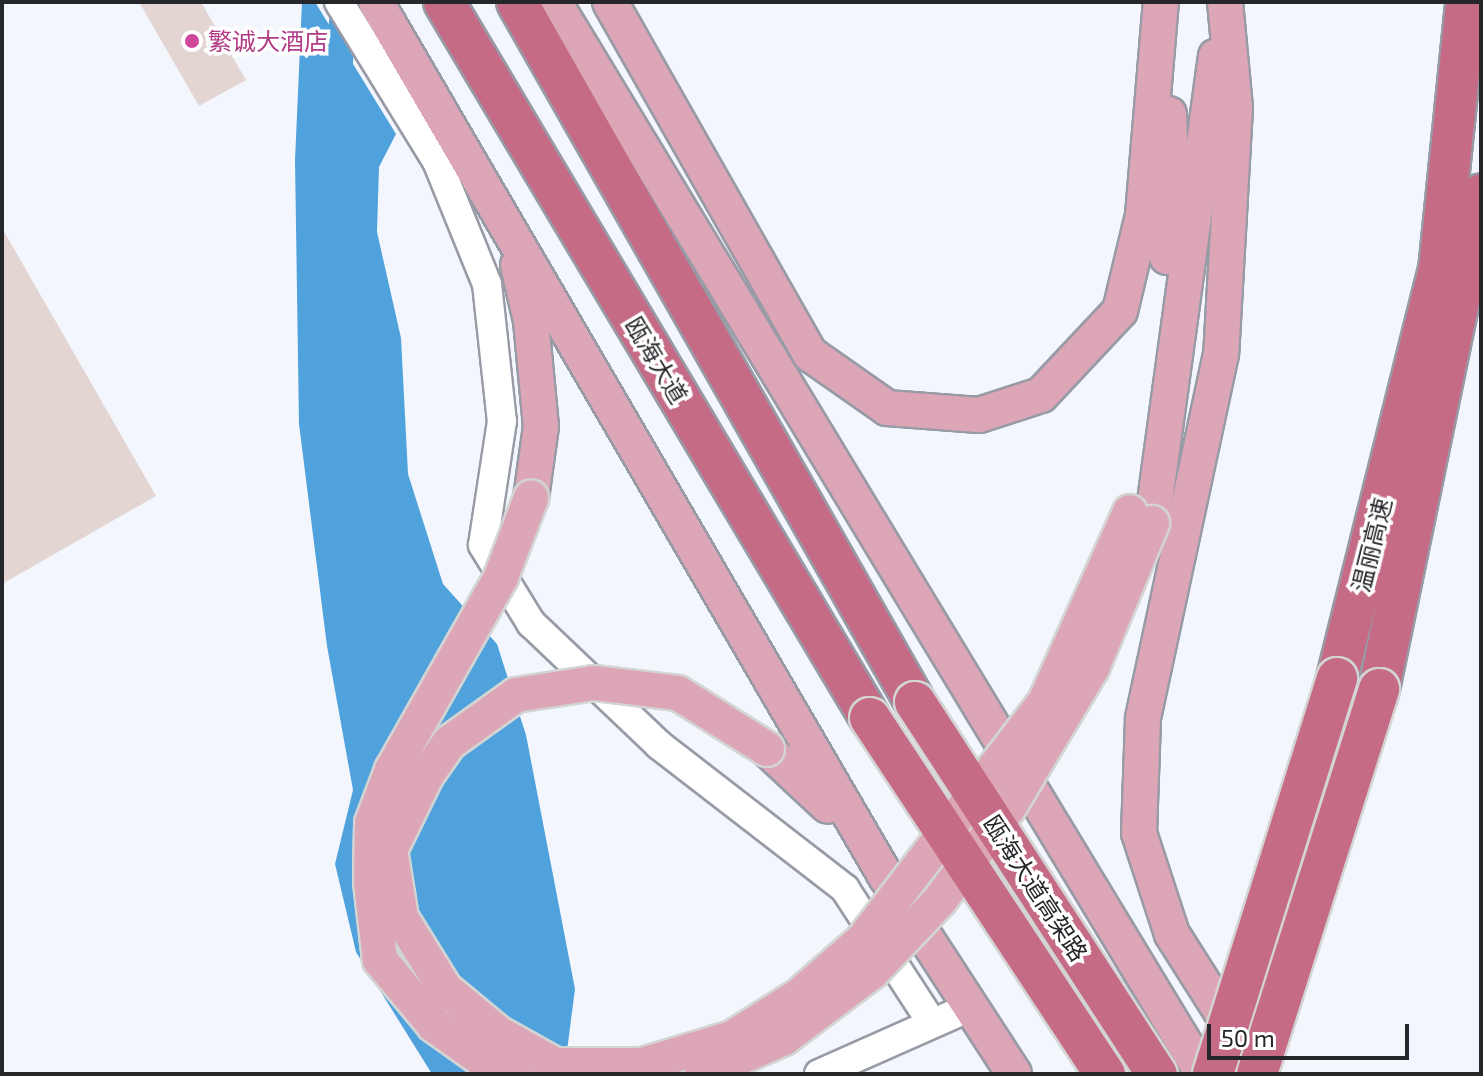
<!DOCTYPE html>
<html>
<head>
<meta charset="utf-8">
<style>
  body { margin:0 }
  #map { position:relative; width:1483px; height:1076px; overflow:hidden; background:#f4f6fd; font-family:"Exo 2","Noto Sans SC",sans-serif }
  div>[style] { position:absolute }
  .water>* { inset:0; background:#50a2dd }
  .canal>* { height:28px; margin:-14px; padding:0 14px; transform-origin:14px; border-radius:14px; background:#50a2dd }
  .building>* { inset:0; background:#e3d5d1 }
  .roads { filter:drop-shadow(2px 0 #989ba6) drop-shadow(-2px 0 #989ba6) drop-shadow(0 2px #989ba6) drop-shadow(0 -2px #989ba6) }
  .minor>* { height:28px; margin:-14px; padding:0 14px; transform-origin:14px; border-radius:14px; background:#fff }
  .major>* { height:34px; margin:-17px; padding:0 17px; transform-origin:17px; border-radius:17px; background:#dca6b6 }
  .highway>* { height:40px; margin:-20px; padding:0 20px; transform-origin:20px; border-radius:20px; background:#c56b86 }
  .bridges { filter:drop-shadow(2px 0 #d3d4d4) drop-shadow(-2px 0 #d3d4d4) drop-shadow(0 2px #d3d4d4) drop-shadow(0 -2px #d3d4d4) }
  .major-bridge>* { height:34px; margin:-17px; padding:0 17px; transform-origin:17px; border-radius:17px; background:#dca6b6 }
  .highway-bridge>* { height:40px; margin:-20px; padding:0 20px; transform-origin:20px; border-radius:20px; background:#c56b86 }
  .dots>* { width:22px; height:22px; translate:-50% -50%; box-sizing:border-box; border:4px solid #fff; border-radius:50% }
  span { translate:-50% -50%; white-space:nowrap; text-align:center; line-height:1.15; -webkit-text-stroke:7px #fff; paint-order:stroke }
  .hotel-label { font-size:24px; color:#b23c85 }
  .left { translate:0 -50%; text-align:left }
  .street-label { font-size:24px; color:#24262a }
  .frame { position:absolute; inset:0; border:4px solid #24262a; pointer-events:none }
  .scale { position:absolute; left:1207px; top:1024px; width:202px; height:36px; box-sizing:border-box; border:4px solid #24262a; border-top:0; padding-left:10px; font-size:24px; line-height:28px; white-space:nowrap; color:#24262a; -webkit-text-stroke:6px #fff; paint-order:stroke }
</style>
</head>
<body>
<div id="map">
  <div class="water">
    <div style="clip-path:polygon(302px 2px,315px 2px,396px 134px,379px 167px,377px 232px,401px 338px,408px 474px,443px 584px,497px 644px,526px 735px,575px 989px,564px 1074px,432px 1074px,356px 952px,335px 864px,353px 790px,327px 646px,299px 424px,295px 160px)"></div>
  </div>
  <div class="canal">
    <div style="left:337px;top:81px;width:79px;rotate:-84.2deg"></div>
  </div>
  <div class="building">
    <div style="clip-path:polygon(139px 2px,201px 2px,246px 80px,199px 106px)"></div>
    <div style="clip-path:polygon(2px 228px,156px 496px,2px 584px)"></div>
  </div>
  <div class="roads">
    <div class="minor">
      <div style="left:339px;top:2px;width:187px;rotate:58.4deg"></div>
      <div style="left:437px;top:161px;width:133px;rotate:67.9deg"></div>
      <div style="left:487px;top:284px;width:138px;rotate:83.8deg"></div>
      <div style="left:502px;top:421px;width:125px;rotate:98.7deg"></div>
      <div style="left:483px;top:545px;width:92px;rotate:58.4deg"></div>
      <div style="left:531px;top:623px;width:177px;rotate:43.6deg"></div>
      <div style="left:659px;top:745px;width:235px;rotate:37.7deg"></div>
      <div style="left:845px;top:889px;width:160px;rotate:57deg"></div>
      <div style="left:819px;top:1074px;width:165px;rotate:-23.9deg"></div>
    </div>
    <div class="major">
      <div style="left:376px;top:2px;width:1011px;rotate:59.76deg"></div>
      <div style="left:885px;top:875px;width:237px;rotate:57deg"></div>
      <div style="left:554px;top:2px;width:1253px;rotate:58.81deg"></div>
      <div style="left:610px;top:2px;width:405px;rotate:60.4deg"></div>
      <div style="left:810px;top:354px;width:94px;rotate:35deg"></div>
      <div style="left:887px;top:408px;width:92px;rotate:4.4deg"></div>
      <div style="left:979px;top:415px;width:65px;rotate:-17.9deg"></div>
      <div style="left:1041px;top:395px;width:115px;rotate:-46.8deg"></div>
      <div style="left:1120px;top:311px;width:99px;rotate:-76.5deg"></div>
      <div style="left:1143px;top:215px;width:214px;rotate:-85.2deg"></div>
      <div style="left:1225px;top:2px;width:105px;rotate:84.6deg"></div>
      <div style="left:1235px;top:107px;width:247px;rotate:93.2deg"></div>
      <div style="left:1221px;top:354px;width:373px;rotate:102.1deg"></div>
      <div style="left:1143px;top:719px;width:114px;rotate:92deg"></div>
      <div style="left:1139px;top:833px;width:106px;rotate:71.9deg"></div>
      <div style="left:1172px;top:934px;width:166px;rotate:57.6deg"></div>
      <div style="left:1167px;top:257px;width:39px;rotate:-81deg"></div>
      <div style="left:1173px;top:218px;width:104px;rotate:-92.2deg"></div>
      <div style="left:518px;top:265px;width:57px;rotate:76.9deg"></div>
      <div style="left:531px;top:321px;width:105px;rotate:84.6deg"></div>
      <div style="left:541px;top:426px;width:73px;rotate:97.9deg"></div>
      <div style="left:1152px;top:523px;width:471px;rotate:-82.2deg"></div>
      <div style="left:767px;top:749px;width:83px;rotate:43.1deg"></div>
    </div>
    <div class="highway">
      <div style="left:444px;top:2px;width:833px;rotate:59.25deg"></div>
      <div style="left:517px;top:2px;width:805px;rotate:60.38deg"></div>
      <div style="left:1337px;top:678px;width:421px;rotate:-76deg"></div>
      <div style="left:1439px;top:270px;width:269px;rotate:-84.2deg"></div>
      <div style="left:1379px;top:689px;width:505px;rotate:-78.36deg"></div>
    </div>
  </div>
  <div class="bridges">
    <div class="major-bridge">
      <div style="left:767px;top:749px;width:105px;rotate:-147.8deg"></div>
      <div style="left:678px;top:693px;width:85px;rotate:-173.2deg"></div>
      <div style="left:594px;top:683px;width:79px;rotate:171.3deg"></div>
      <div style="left:516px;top:695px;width:82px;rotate:144.4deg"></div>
      <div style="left:449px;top:743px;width:40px;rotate:124.9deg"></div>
      <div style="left:426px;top:776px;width:82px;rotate:115.9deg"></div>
      <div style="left:390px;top:850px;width:69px;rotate:80.8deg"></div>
      <div style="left:401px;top:918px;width:84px;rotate:58.2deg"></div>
      <div style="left:445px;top:989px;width:69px;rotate:39.7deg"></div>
      <div style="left:498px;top:1033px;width:65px;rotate:29.3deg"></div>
      <div style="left:555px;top:1065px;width:87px"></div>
      <div style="left:642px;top:1065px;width:94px;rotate:-16.7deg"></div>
      <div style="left:732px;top:1038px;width:80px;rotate:-32.3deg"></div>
      <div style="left:800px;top:995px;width:84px;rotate:-41.1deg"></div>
      <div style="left:863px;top:940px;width:300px;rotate:-52.6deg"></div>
      <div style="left:1045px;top:702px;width:208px;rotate:-65.9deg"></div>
      <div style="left:514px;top:1074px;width:26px;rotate:-159deg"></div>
      <div style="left:490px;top:1065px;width:69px;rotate:-144.5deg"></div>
      <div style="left:434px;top:1025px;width:85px;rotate:-129.7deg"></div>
      <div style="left:380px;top:960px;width:79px;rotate:-96.6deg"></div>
      <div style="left:371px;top:882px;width:59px;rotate:-89deg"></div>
      <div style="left:372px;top:823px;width:57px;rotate:-69.3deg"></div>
      <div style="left:392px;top:770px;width:222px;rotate:-60.5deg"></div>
      <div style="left:501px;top:577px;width:85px;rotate:-69.2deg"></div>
      <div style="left:702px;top:1074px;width:90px;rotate:-23.7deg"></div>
      <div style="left:784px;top:1038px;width:110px;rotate:-36.9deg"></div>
      <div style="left:872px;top:972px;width:99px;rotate:-46.6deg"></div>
      <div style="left:940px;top:900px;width:116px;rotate:-53.4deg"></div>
      <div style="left:1009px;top:807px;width:162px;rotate:-59.2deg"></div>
      <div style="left:1092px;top:668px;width:157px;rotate:-67.5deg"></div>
    </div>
    <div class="highway-bridge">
      <div style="left:915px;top:702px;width:444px;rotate:57deg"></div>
      <div style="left:870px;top:718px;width:427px;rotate:56.6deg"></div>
      <div style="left:1213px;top:1074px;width:415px;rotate:-72.6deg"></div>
      <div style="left:1257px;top:1074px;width:404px;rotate:-72.4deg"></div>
    </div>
  </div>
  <div class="dots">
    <div style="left:192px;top:41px;background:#d1479c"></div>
  </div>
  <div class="hotel-label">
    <span class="left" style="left:208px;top:41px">繁诚大酒店</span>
  </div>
  <div class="street-label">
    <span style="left:657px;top:360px;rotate:59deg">瓯海大道</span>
    <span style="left:1371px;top:545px;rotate:-76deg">温丽高速</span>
    <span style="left:1036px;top:888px;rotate:57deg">瓯海大道高架路</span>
  </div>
  <div class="frame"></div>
  <div class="scale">50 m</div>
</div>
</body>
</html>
